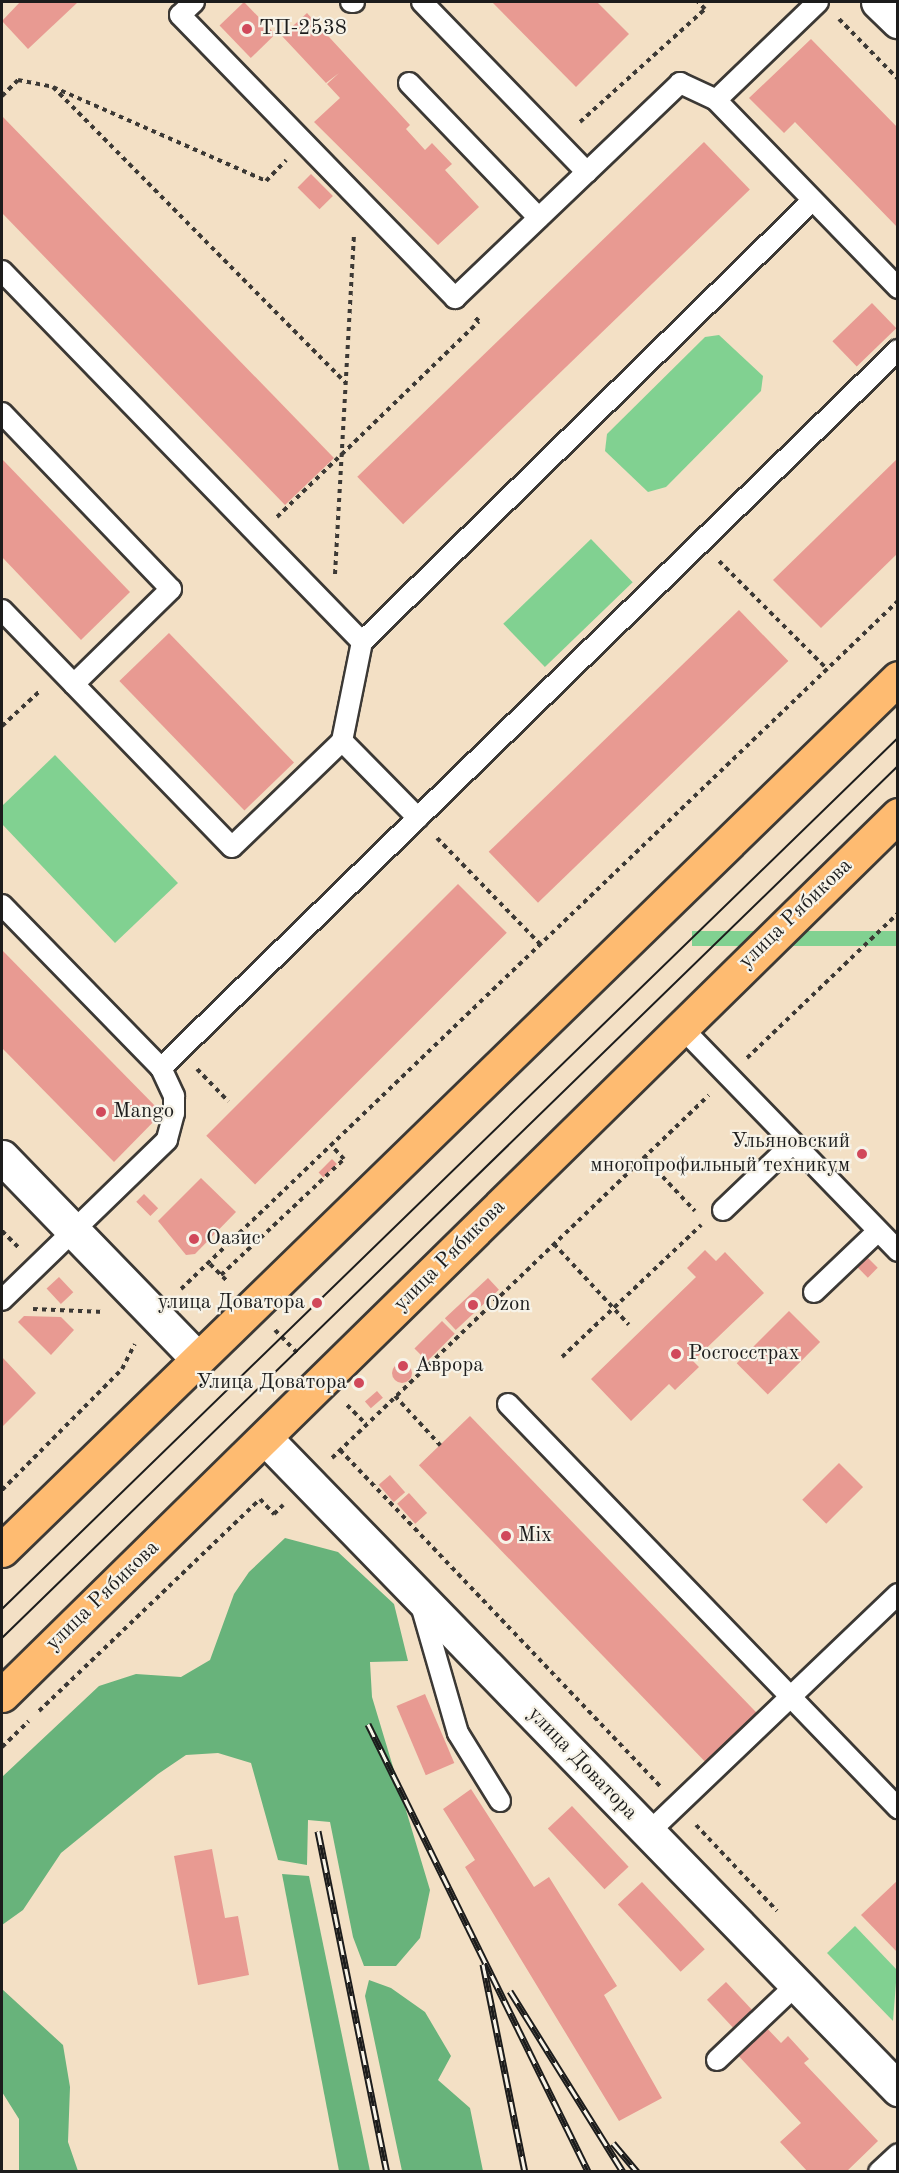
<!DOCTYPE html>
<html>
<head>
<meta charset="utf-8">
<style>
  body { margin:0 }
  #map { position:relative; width:899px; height:2173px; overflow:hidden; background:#f3e0c5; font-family:"Old Standard TT",serif }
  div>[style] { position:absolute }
  .green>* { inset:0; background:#81d191; transform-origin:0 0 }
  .forest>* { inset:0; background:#68b37b }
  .building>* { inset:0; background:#e89a92; transform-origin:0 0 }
  .round { border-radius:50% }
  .path>* { height:4px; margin-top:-2px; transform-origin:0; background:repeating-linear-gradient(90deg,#3c3935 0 4.5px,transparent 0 9px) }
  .roads { filter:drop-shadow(2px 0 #3c3935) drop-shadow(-2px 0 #3c3935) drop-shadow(0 2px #3c3935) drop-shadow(0 -2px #3c3935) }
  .service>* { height:20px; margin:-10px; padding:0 10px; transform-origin:10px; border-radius:10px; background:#fff }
  .minor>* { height:33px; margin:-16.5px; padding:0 16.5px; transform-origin:16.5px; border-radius:16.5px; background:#fff }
  .primary>* { height:33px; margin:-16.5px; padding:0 16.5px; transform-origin:16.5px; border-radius:16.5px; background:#febb71 }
  .tram>* { height:1.5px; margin:-0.75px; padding:0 0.75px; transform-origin:0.75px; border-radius:0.75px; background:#1c1c1c }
  .rail>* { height:7px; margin-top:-3.5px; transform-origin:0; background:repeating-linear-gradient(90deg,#f7f3e8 0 14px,#1c1c1c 0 28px); box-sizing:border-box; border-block:2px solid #1c1c1c }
  .dots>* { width:16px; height:16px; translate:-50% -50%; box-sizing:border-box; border:3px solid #f7f3e8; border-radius:50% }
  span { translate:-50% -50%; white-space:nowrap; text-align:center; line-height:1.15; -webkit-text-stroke:4.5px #f7f3e8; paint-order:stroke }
  .poi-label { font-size:21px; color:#1c1c1c }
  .left { translate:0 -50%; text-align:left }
  .right { translate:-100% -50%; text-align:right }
  .street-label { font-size:21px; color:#1c1c1c }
  .frame { position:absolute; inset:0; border:3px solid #1c1c1c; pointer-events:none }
</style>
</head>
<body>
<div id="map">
  <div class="green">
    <div style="clip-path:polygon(719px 335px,763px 376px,761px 391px,666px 487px,648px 492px,605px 451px,607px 434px,705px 337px)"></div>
    <div style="left:591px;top:539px;width:60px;height:122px;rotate:46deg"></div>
    <div style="clip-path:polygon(55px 755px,178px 883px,115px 943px,2px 824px,2px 806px)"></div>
    <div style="left:897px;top:931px;width:15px;height:205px;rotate:90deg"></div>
    <div style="clip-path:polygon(855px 1926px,897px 1970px,893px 2021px,827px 1953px)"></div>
  </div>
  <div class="forest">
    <div style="clip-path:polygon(285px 1538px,338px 1552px,394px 1604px,408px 1661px,370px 1662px,372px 1697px,430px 1890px,420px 1938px,396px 1966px,364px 1966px,353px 1937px,330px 1822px,308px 1820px,307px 1865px,278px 1860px,251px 1763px,218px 1753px,186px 1755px,158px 1774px,61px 1853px,23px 1910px,2px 1925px,2px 1777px,99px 1686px,136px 1674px,181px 1677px,210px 1660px,234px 1594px,249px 1572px)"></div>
    <div style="clip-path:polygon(282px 1874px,309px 1876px,370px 2171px,339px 2171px)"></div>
    <div style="clip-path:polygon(369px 1980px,391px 1988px,425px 2012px,451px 2056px,438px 2080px,470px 2108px,483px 2171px,402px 2171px,365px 1996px)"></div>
    <div style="clip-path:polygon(2px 1989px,63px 2045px,70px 2087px,68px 2142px,78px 2171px,19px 2171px,19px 2119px,2px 2092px)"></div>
  </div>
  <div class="building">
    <div style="clip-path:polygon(20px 2px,78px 2px,28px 49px,2px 21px)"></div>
    <div style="left:244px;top:2px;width:45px;height:34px;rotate:46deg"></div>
    <div style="clip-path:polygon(492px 2px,597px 2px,629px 34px,576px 87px)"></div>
    <div style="clip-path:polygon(307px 13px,410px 125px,406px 129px,425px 150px,432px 143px,452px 164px,445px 170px,479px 207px,438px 245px,314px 122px,340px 98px,327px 84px,339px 73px,326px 83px,282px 36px)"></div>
    <div style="clip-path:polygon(811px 39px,898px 128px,898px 228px,795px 122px,784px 133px,749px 98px)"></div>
    <div style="clip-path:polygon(2px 116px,334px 458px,285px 505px,2px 213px)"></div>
    <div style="left:704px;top:142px;width:66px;height:482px;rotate:46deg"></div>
    <div style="left:311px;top:174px;width:31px;height:19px;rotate:45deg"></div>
    <div style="left:872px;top:303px;width:35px;height:55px;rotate:46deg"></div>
    <div style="clip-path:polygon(898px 458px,898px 553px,821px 628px,773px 580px)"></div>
    <div style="clip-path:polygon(2px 459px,130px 592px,81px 640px,2px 557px)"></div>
    <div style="left:739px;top:610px;width:71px;height:348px;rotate:46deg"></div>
    <div style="left:169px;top:633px;width:180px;height:69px;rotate:46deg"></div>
    <div style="left:458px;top:884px;width:69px;height:356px;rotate:45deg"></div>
    <div style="clip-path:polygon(2px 950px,162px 1113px,114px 1162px,2px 1048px)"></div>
    <div style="left:332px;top:1159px;width:7px;height:19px;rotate:45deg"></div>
    <div style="clip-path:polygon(201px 1178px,236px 1212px,195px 1254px,186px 1255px,158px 1221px)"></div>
    <div style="left:144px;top:1194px;width:20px;height:11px;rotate:45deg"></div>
    <div style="clip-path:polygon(705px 1250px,716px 1261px,725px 1252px,764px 1293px,693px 1361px,699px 1367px,675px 1390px,669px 1384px,631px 1421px,591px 1379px,696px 1277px,687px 1268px)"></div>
    <div style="left:865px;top:1255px;width:18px;height:14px;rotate:45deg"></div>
    <div style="left:59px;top:1277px;width:21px;height:17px;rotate:47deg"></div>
    <div style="left:488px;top:1278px;width:16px;height:59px;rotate:47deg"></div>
    <div style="left:789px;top:1311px;width:44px;height:74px;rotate:45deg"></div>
    <div style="clip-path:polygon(24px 1316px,61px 1317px,74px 1330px,51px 1355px,18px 1322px)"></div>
    <div style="left:442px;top:1321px;width:18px;height:39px;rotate:45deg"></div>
    <div style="clip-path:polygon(2px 1357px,36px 1393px,2px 1427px)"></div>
    <div class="round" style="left:392px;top:1363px;width:20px;height:20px"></div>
    <div style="left:377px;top:1391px;width:9px;height:16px;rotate:49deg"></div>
    <div style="left:470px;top:1416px;width:413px;height:71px;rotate:46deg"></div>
    <div style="left:839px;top:1463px;width:34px;height:52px;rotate:45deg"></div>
    <div style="left:390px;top:1475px;width:23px;height:15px;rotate:49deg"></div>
    <div style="left:409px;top:1493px;width:27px;height:16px;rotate:48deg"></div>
    <div style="left:425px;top:1694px;width:75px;height:31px;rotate:67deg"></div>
    <div style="clip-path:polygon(471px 1789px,534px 1887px,549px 1877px,617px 1986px,604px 1995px,662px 2098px,619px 2121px,465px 1867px,475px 1860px,443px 1809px)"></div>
    <div style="left:572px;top:1806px;width:83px;height:33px;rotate:47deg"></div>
    <div style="clip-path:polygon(212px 1849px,225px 1918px,238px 1916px,249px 1975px,198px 1985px,174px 1856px)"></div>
    <div style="clip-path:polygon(898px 1880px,898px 1953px,861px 1915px)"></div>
    <div style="left:642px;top:1882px;width:92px;height:33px;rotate:47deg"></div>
    <div style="left:726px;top:1982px;width:38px;height:26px;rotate:47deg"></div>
    <div style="clip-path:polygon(763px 2024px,781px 2043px,788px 2036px,809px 2059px,804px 2063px,878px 2141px,846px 2172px,808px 2172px,780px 2142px,801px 2123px,734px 2051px)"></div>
  </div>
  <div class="path">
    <div style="left:839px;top:19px;width:84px;rotate:45.5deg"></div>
    <div style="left:53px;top:87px;width:415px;rotate:45.3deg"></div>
    <div style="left:2px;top:96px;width:23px;rotate:-45deg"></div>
    <div style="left:18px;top:80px;width:36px;rotate:11deg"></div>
    <div style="left:53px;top:87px;width:233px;rotate:23.8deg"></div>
    <div style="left:266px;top:181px;width:29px;rotate:-46deg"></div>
    <div style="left:580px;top:122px;width:169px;rotate:-42.1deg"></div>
    <div style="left:705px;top:9px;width:10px;rotate:-135deg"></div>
    <div style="left:277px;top:517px;width:281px;rotate:-44.1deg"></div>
    <div style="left:479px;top:321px;width:8px;rotate:-140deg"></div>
    <div style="left:719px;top:561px;width:153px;rotate:45deg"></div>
    <div style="left:335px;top:574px;width:341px;rotate:-86.8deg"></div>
    <div style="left:2px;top:726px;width:53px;rotate:-42.7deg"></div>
    <div style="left:437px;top:838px;width:149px;rotate:45.8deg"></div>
    <div style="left:747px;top:1058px;width:209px;rotate:-43.8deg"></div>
    <div style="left:197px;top:1069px;width:45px;rotate:45.9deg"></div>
    <div style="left:644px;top:1157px;width:74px;rotate:46.6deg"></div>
    <div style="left:2px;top:1231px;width:23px;rotate:45deg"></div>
    <div style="left:554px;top:1244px;width:110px;rotate:47.2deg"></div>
    <div style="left:210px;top:1264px;width:25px;rotate:45deg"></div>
    <div style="left:221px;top:1275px;width:169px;rotate:-43.3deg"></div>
    <div style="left:344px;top:1159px;width:18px;rotate:-133deg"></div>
    <div style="left:181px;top:1289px;width:994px;rotate:-43.82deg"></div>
    <div style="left:33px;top:1309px;width:71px;rotate:2.4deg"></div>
    <div style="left:275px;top:1330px;width:35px;rotate:46deg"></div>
    <div style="left:562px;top:1357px;width:192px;rotate:-43.5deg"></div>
    <div style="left:395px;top:1396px;width:67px;rotate:47.4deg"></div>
    <div style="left:347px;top:1405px;width:27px;rotate:45deg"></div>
    <div style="left:340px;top:1450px;width:464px;rotate:46.4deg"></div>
    <div style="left:332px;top:1458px;width:523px;rotate:-43.92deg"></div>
    <div style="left:2px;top:1490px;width:170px;rotate:-45.2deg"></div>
    <div style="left:122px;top:1369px;width:28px;rotate:-63deg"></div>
    <div style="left:39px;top:1711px;width:306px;rotate:-43.8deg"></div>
    <div style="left:260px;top:1499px;width:21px;rotate:47deg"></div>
    <div style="left:274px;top:1514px;width:13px;rotate:-45deg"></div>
    <div style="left:2px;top:1747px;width:37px;rotate:-44deg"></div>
    <div style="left:696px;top:1825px;width:118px;rotate:46.7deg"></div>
  </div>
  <div class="roads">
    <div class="service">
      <div style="left:194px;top:2px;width:19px;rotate:137deg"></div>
      <div style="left:180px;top:15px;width:395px;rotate:45.8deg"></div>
      <div style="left:455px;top:298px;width:182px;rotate:-43.7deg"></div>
      <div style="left:351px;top:2px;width:3px"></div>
      <div style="left:422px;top:2px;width:237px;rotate:45.9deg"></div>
      <div style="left:587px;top:172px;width:129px;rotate:-43.7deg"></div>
      <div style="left:680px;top:83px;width:40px;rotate:25deg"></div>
      <div style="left:818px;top:2px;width:141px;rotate:136.1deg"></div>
      <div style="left:716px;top:100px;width:262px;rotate:45.9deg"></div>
      <div style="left:409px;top:83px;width:187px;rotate:46.1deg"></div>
      <div style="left:2px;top:271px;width:517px;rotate:45.86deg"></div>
      <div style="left:2px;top:413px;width:244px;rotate:46.2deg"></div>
      <div style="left:171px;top:589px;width:136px;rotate:135.6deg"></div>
      <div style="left:2px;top:610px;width:330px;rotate:45.9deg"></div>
      <div style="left:232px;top:847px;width:153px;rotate:-43.9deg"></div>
      <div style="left:418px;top:818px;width:108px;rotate:-134.6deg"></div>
      <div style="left:342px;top:741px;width:101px;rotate:-78.6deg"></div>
      <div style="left:362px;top:642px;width:631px;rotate:-44.42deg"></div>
      <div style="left:2px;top:905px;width:228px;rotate:45.7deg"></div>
      <div style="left:161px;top:1068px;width:31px;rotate:65deg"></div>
      <div style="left:174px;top:1096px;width:17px;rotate:90deg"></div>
      <div style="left:174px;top:1113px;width:28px;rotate:105deg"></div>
      <div style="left:167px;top:1140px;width:230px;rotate:135.9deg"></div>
      <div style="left:681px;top:1027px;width:312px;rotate:45.9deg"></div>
      <div style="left:161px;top:1068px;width:1029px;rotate:-44.25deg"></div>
      <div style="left:723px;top:1210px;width:97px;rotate:-43.7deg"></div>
      <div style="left:814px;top:1292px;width:88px;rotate:-43.6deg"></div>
      <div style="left:508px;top:1404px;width:562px;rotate:46.01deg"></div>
      <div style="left:421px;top:1605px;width:133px;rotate:73.9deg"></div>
      <div style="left:458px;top:1733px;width:80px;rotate:58.3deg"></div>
      <div style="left:648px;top:1833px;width:346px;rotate:-43.7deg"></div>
      <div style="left:717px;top:2060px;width:109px;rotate:-43.5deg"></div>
      <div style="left:879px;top:2172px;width:26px;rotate:-43deg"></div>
    </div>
    <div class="minor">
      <div style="left:878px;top:2px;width:28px;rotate:44deg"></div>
      <div style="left:2px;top:1157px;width:281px;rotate:45.9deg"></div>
      <div style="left:266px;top:1439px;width:907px;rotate:45.8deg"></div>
    </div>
    <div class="primary">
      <div style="left:2px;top:1550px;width:1250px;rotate:-44.22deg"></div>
      <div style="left:2px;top:1695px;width:1256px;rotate:-44.48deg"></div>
    </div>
  </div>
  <div class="tram">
    <div style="left:2px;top:1609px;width:1250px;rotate:-44.19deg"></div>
    <div style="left:2px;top:1638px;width:1250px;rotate:-44.22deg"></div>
  </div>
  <div class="rail">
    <div style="left:368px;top:1724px;width:499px;rotate:63.8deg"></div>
    <div style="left:318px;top:1831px;width:348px;rotate:78.6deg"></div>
    <div style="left:483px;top:1964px;width:212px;rotate:78.6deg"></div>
    <div style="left:510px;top:1991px;width:213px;rotate:58deg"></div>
    <div style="left:613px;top:2143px;width:38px;rotate:50deg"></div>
  </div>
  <div class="dots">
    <div style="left:247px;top:29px;background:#d1495b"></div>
    <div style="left:101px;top:1112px;background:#d1495b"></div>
    <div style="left:862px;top:1154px;background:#d1495b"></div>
    <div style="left:194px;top:1239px;background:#d1495b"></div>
    <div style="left:317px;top:1303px;background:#d1495b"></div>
    <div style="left:473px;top:1305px;background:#d1495b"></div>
    <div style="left:676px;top:1354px;background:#d1495b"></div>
    <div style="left:403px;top:1366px;background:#d1495b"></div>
    <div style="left:359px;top:1383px;background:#d1495b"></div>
    <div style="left:506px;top:1536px;background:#d1495b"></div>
  </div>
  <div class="poi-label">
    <span class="left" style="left:259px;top:29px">ТП-2538</span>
    <span class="left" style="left:113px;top:1112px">Mango</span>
    <span class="right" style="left:850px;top:1154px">Ульяновский<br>многопрофильный техникум</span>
    <span class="left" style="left:206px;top:1239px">Оазис</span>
    <span class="right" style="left:305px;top:1303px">улица Доватора</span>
    <span class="left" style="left:485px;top:1305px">Ozon</span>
    <span class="left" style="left:688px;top:1354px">Росгосстрах</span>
    <span class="left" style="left:415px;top:1366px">Аврора</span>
    <span class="right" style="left:347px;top:1383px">Улица Доватора</span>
    <span class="left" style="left:518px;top:1536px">Mix</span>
  </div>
  <div class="street-label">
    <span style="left:796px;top:914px;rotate:-44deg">улица Рябикова</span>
    <span style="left:450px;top:1256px;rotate:-45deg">улица Рябикова</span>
    <span style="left:103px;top:1596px;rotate:-44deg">улица Рябикова</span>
    <span style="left:582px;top:1764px;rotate:46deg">улица Доватора</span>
  </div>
  <div class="frame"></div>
</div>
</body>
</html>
